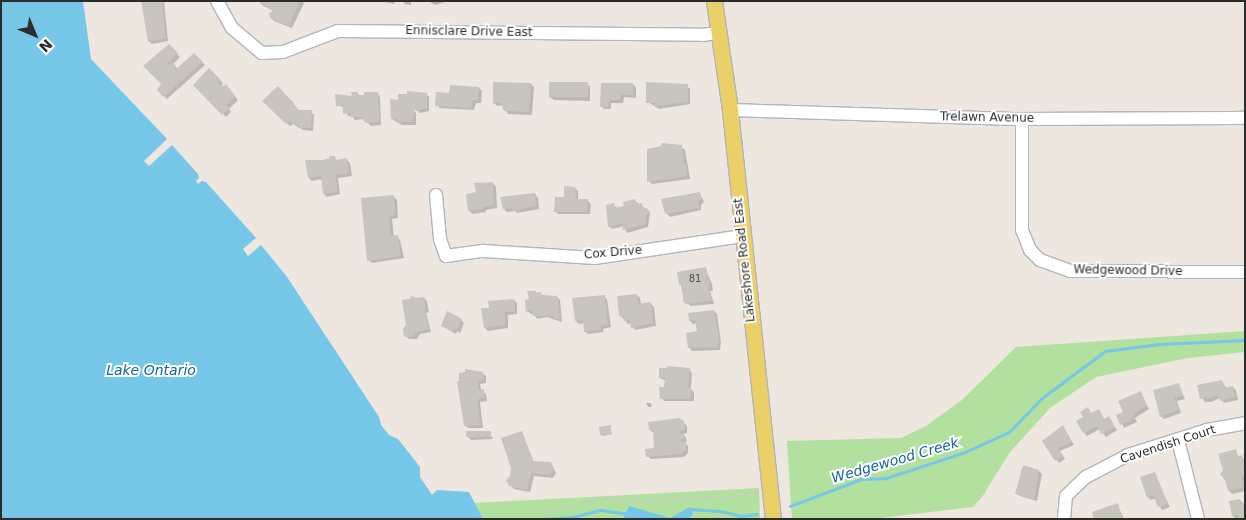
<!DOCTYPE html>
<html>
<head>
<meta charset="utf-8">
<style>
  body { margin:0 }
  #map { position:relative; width:1246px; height:520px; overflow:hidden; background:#ede7df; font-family:"DejaVu Sans",sans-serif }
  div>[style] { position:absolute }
  .green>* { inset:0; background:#b2e09e }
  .water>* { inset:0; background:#77c7e9 }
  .shadow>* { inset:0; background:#0003 }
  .stream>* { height:3px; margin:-1.5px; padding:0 1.5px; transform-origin:1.5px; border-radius:1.5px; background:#77c7e9 }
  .building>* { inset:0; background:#c8c4be; transform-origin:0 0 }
  .path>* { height:2px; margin-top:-1px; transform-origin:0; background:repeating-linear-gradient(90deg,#c8c8c8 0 4px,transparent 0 6.5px) }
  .roads { filter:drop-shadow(1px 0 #b2b4be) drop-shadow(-1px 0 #b2b4be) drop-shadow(0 1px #b2b4be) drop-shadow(0 -1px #b2b4be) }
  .minor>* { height:12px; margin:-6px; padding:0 6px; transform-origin:6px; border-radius:6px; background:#fff }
  .major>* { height:15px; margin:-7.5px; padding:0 7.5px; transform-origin:7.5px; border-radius:7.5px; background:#ead066 }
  span { translate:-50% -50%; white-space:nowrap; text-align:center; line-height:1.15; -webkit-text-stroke:4px #fff; paint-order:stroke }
  .number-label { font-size:10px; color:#535250 }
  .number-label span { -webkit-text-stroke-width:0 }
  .street-label { font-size:12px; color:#2c2c2c }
  .water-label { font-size:14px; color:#146597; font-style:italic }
  .frame { position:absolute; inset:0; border:2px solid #2c2c2c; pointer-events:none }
  .north { position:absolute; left:10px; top:10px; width:50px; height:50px; -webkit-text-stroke:4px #fff; paint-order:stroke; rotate:135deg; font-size:14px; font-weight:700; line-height:20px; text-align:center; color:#2c2c2c }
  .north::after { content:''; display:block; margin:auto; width:18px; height:22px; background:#2c2c2c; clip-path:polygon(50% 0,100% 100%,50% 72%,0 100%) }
</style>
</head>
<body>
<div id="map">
  <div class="green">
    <div style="clip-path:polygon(1245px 331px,1245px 352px,1188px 358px,1096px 377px,1050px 408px,1010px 452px,982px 497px,973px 507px,872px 519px,792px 519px,787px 441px,901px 438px,926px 426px,962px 400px,1016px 347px)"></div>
    <div style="clip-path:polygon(759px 488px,760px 519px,483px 519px,474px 503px)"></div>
  </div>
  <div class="water">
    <div style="clip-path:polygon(1px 1px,83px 1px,91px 59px,167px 139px,144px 161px,149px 166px,172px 145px,198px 174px,199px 178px,196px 181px,198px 184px,202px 181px,206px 182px,256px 238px,243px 249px,248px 256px,261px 245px,287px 277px,379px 417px,381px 425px,389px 435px,398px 439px,420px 467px,420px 477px,432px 495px,437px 490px,469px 492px,483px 519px,1px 519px)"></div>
    <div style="clip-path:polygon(629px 506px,670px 518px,689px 507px,693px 514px,689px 519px,623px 519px)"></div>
  </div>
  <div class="shadow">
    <div style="clip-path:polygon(143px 1px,164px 1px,168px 41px,152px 44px,149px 41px)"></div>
    <div style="clip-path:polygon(259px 1px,302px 1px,304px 3px,292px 28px,274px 21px,271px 17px,275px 12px,262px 5px)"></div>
    <div style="clip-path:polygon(381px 1px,396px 1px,394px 4px)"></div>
    <div style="clip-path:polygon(402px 1px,411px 1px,411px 5px,405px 4px)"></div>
    <div style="clip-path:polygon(428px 1px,449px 1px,435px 5px)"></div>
    <div style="clip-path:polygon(608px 1px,631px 1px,609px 2px)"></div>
    <div style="clip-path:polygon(169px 45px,180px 57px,173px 64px,178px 69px,194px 54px,205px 65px,167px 99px,159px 90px,163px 84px)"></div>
    <div style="clip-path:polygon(209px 70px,223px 83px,221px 86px,229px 89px,238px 100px,229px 109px,231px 112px,226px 117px,195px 85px)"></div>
    <div style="clip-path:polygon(587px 83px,590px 87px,590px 101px,554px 100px,550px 97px)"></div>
    <div style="clip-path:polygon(531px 84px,534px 87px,532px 115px,508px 114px,502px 105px,497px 106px,494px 103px)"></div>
    <div style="clip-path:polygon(602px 84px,633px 84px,636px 88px,636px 98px,624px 97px,623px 103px,611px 103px,611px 109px,604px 109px,601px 106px)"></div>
    <div style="clip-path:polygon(687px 86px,690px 89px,690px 104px,659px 109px,648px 102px)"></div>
    <div style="clip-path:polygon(278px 88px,294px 103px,292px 105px,298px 111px,311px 112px,314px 115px,313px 131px,303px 130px,293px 124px,290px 126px,264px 101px)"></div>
    <div style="clip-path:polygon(479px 88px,482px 91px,481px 103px,476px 103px,474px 110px,440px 108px,437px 105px,451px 94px)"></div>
    <div style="clip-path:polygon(357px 93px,360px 96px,377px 93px,380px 97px,381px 125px,371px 126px,364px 119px,355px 120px,352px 116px,348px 116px,345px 108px,337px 105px)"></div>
    <div style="clip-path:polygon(426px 94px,429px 97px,429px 111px,420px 113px,410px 103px,409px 105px,416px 113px,416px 125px,402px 125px,392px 119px,400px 101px)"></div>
    <div style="clip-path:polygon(681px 147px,685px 150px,690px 179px,652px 184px,649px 181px,647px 160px)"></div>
    <div style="clip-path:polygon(334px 158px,338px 161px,347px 160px,350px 163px,352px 176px,338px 178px,340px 194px,327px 197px,324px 194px,323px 179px,312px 181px,309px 178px)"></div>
    <div style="clip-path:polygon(493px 183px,496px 187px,497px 208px,486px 210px,486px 212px,472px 214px,469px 210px,477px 193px)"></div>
    <div style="clip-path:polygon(575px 188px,578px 191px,578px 200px,588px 201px,591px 204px,590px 214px,558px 214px,555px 211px)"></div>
    <div style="clip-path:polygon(535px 194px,538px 198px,539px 209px,517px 213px,515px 211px,507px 212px,504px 209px)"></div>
    <div style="clip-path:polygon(700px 194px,704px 202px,701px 205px,701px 210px,670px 217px,666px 213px)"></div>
    <div style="clip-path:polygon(394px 197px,397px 200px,398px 218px,392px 219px,394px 237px,397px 236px,400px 240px,404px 258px,372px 263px,369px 260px)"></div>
    <div style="clip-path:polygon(635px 201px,650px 212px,648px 227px,627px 233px,624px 226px,612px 229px,609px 226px,613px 205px,617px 208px,625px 207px)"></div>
    <div style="clip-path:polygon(705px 268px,712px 284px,713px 291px,710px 291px,714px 304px,691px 306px,684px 301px,679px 273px)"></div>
    <div style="clip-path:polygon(535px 292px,544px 296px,557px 297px,560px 300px,562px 322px,547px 317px,537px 319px,534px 314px,531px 314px,527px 311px)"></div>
    <div style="clip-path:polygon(637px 295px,640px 298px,641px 305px,651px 304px,654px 307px,656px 326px,635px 330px,631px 323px,628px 324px,621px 316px)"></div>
    <div style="clip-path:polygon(604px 296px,607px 299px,611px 327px,603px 329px,604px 332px,588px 334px,585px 331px,584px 323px,579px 324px,576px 321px)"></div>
    <div style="clip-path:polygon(424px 298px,427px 301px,429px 312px,426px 313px,431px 332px,420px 334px,417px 339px,409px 339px,406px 335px,407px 325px,417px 299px)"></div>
    <div style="clip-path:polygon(514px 300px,517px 303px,517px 314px,508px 315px,508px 328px,488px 331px,485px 328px,490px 309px)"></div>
    <div style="clip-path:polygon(714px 311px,717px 314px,721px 342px,720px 350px,692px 351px,689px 347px,698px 332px,697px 323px,693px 324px,690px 321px,689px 314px)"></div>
    <div style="clip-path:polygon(461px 320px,464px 323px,460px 333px,457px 331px,456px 334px,442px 326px)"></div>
    <div style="clip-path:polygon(689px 369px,692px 373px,691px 389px,694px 392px,694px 401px,665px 401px,661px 398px,666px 381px,660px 378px)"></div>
    <div style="clip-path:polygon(482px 373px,486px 376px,486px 383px,480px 384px,481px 391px,486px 394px,487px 401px,480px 402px,483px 428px,468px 428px,465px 425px,464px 410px,461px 407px,460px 374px)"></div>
    <div style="clip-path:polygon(1222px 381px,1226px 388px,1232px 387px,1236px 390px,1238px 400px,1224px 403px,1220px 398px,1211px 402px,1205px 402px,1202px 398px)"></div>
    <div style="clip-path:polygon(1178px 384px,1185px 399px,1177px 401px,1181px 413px,1164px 419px,1161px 416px)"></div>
    <div style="clip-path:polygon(1141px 393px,1149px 409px,1135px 418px,1137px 422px,1124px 428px,1118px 416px,1124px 413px)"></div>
    <div style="clip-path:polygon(646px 403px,651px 403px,652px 407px,648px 407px)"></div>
    <div style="clip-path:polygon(1088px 409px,1092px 414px,1098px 410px,1105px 420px,1109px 418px,1117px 430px,1106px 437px,1100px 429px,1087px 436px,1084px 432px)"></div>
    <div style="clip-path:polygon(683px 422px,687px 426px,687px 433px,683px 434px,686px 438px,687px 442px,684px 442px,688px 446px,688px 453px,684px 457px,651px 459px,648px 456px,655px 449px,654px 433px,650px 430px)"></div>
    <div style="clip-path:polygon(610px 427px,612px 434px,603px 436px,602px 435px)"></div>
    <div style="clip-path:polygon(1063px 427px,1074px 445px,1060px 451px,1065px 459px,1059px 463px,1044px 441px)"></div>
    <div style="clip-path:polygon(490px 433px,493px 439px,471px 440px,468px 437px)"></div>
    <div style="clip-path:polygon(522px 433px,534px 462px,551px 463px,556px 473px,553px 478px,534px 476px,530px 492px,514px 489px,510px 485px)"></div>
    <div style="clip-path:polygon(1235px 451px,1239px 457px,1245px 459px,1245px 491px,1232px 494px,1229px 491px)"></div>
    <div style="clip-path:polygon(1039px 471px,1042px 474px,1037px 501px,1020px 496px,1017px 493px)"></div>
    <div style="clip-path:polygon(1154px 474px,1170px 507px,1162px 510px,1156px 498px,1151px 500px,1148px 497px)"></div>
    <div style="clip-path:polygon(1240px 500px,1243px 503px,1245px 519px,1236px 519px,1233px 516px,1230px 502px)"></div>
    <div style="clip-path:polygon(1117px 504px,1124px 519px,1095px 519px,1108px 510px,1107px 507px)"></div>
  </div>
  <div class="stream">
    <div style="left:790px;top:506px;width:76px;rotate:-20.8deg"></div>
    <div style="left:861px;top:479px;width:25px;rotate:-2deg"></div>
    <div style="left:886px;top:478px;width:83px;rotate:-18.2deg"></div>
    <div style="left:965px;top:452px;width:48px;rotate:-24.4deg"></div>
    <div style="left:1009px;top:432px;width:47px;rotate:-45.9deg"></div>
    <div style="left:1042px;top:398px;width:79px;rotate:-36.7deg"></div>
    <div style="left:1105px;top:351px;width:55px;rotate:-7.3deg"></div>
    <div style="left:1160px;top:344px;width:85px;rotate:-2.7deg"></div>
    <div style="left:687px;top:511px;width:4px;rotate:-34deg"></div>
    <div style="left:690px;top:509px;width:32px;rotate:4deg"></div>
    <div style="left:722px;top:511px;width:20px;rotate:15deg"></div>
    <div style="left:741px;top:516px;width:16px;rotate:-7deg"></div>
    <div style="left:542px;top:519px;width:30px;rotate:-4deg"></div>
    <div style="left:572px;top:517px;width:30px;rotate:-14deg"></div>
    <div style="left:601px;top:510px;width:27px;rotate:8deg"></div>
  </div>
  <div class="building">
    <div style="clip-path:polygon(141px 1px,162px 1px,166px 38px,148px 42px)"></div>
    <div style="clip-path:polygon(258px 1px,300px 1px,289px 26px,270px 18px,269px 13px,274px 11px)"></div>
    <div style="clip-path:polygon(169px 44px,178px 53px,168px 63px,170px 65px,172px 62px,176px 66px,174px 68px,175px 70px,194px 53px,203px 62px,163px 97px,157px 90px,161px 84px,143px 66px)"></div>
    <div style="clip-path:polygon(209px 68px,221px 80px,218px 83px,224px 86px,226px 84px,235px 96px,227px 105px,229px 108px,222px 115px,193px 85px)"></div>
    <div style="clip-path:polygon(493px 82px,531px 83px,529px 112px,504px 111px,500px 102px,493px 104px)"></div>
    <div style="left:549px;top:82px;width:39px;height:15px"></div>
    <div style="clip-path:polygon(646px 82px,688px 84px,688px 102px,655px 106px,655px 103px,646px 103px)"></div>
    <div style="clip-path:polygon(601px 83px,633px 83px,633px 95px,621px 95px,620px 100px,609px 100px,608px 107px,600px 107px)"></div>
    <div style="clip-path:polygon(450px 85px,479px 87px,478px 100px,473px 100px,471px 108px,435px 106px,436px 92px,449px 93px)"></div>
    <div style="clip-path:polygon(278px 86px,299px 110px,312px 110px,311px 128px,298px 128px,299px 125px,292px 124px,290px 121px,286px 124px,262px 101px)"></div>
    <div style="clip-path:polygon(407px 91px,427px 93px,427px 108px,416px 111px,414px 109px,413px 122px,398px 122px,398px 119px,391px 119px,390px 99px,398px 100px,398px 94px,407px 94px)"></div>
    <div style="clip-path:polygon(351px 92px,358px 92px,357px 95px,364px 95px,364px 92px,378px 92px,379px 122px,366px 123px,360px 117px,351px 117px,351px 113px,343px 114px,343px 106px,336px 106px,335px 94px,352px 96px)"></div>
    <div style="clip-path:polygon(662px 143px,682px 145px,684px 165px,686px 165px,687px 176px,647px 182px,647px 149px,661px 146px)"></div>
    <div style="clip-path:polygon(329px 156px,335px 156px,336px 160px,347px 158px,349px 173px,335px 175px,338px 191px,323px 194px,321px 176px,308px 178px,305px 160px,323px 160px,330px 158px)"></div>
    <div style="clip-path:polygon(493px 182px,494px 205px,483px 207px,483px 209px,468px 211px,466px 194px,476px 192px,474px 183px)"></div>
    <div style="clip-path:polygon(564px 186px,575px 187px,576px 199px,588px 199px,587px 212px,554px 212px,555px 197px,564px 197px)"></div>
    <div style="clip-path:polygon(700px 192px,701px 199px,698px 202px,699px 208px,665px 214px,661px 199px)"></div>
    <div style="clip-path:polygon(535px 193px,536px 206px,513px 211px,512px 208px,503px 209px,500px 197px)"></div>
    <div style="clip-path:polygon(394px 195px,395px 215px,389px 216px,391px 236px,398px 235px,401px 256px,367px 261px,361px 198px)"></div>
    <div style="clip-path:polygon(635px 199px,637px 204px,642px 203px,643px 208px,647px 208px,649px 214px,646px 215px,646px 224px,623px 230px,622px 223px,608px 227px,606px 205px,614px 203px,615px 208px,624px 206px,623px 202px)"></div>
    <div style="clip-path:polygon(706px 267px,708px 276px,705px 280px,709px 279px,710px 288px,708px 288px,712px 301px,686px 304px,683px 301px,683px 290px,682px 285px,679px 285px,677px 272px)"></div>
    <div style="clip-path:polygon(527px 291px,536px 291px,536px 293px,541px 292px,542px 295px,557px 296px,560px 319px,554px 320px,553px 316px,533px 316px,532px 310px,526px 312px,525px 300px,529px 299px)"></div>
    <div style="clip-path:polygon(637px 294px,638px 304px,651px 302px,653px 323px,631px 328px,630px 320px,624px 321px,624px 317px,619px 316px,617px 296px)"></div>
    <div style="clip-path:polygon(605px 295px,608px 325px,601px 326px,601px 330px,584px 332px,583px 320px,575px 321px,572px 298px)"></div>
    <div style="clip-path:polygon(412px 296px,417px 298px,424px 297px,426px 309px,424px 309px,429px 329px,417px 332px,413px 337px,408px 338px,404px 336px,403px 328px,406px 325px,402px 300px,409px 299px)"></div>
    <div style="clip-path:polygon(514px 299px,515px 311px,505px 312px,505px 325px,484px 328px,481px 308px,489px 308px,488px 301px)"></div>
    <div style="clip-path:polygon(714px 310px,719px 338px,717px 347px,688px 348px,686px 333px,697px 331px,695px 320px,689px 321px,688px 313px)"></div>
    <div style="clip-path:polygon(447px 311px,462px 319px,457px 330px,454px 329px,453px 331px,441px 326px)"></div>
    <div style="clip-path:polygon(667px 366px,690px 368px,688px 387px,691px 387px,691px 399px,660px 399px,659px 387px,664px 387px,665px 378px,659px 378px,659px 368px,667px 368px)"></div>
    <div style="clip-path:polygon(465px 369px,483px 372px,483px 380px,478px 381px,478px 390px,484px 389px,484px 398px,478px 399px,480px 425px,464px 426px,457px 381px,459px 381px,459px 373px,465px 372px)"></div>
    <div style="clip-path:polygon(1222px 380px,1224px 388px,1233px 386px,1235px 397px,1220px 401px,1218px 395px,1207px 399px,1207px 397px,1200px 399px,1197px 385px)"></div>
    <div style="clip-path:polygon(1179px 383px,1183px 395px,1174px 398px,1179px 410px,1160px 417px,1153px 390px)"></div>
    <div style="clip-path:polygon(1141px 391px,1147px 406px,1133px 414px,1134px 419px,1120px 425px,1116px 415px,1123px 412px,1118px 401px)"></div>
    <div style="clip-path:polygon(1088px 407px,1091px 413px,1099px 409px,1104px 419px,1109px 416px,1115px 427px,1101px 434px,1097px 426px,1083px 433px,1076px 421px,1083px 417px,1080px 412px)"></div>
    <div style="clip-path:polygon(679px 418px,684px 421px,685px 430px,679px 431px,680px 434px,684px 433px,684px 439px,681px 439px,681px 442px,686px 442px,686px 450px,681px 454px,646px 457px,645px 449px,654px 448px,653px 430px,649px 430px,648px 422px)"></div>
    <div style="clip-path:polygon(611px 425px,611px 434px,600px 435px,599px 427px)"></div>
    <div style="clip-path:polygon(1063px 425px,1072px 442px,1058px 448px,1063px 456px,1055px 461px,1042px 441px)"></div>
    <div style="left:491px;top:431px;width:6px;height:25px;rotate:90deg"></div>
    <div style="clip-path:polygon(522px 431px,533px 461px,551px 462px,554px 469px,550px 475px,531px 473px,527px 490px,509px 486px,506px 480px,510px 476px,511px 468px,501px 438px)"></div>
    <div style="clip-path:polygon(1236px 449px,1238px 457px,1242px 455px,1245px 465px,1245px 475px,1241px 476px,1244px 487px,1228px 491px,1225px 480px,1220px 474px,1223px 470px,1218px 454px)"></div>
    <div style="clip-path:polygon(1023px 465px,1039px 470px,1034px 499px,1015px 494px)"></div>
    <div style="clip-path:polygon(1155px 472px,1168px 504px,1158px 507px,1153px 495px,1147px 498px,1140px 477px)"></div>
    <div style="clip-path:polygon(1240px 499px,1241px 504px,1245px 504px,1245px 519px,1239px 519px,1238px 515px,1232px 516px,1229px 501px)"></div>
    <div style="clip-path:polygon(1118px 503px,1122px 519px,1094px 519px,1092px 512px)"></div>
  </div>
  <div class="path">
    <div style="left:546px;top:519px;width:8px;rotate:-76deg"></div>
    <div style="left:548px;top:511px;width:44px;rotate:-13.1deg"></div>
    <div style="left:591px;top:501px;width:12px;rotate:-9deg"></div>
    <div style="left:603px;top:499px;width:41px;rotate:4.2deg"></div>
    <div style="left:644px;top:502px;width:63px;rotate:-4.5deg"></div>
    <div style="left:707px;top:497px;width:19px;rotate:6deg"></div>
    <div style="left:726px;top:499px;width:17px;rotate:-10deg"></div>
    <div style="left:743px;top:496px;width:15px;rotate:-20deg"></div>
  </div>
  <div class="roads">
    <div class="minor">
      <div style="left:217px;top:1px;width:31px;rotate:61deg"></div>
      <div style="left:232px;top:28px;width:39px;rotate:40deg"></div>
      <div style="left:262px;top:53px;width:21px;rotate:-3deg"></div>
      <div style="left:283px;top:52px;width:59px;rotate:-20.9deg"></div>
      <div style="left:338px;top:31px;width:365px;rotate:0.6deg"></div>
      <div style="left:703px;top:35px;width:15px;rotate:-8deg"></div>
      <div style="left:730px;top:110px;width:292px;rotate:1.8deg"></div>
      <div style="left:1022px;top:119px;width:223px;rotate:-0.3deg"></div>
      <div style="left:1022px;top:119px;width:111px;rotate:90deg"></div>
      <div style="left:1022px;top:230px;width:22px;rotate:68deg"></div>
      <div style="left:1030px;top:250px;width:14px;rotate:45deg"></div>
      <div style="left:1040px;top:260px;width:32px;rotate:20deg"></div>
      <div style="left:1070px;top:271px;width:175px;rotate:0.3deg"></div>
      <div style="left:436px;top:195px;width:44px;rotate:84.8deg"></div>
      <div style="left:440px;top:239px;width:18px;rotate:71deg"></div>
      <div style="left:446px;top:256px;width:37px;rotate:-8deg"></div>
      <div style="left:483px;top:251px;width:112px;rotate:3.6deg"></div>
      <div style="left:595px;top:258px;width:149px;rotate:-8.5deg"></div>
      <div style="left:1178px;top:440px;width:81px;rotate:75.8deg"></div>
      <div style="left:1064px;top:519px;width:23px;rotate:-85deg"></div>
      <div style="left:1066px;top:496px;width:28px;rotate:-44deg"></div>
      <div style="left:1086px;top:477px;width:47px;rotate:-27.6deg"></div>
      <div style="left:1128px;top:455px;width:83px;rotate:-17.6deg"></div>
      <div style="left:1207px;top:430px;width:39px;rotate:-10deg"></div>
    </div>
    <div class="major">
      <div style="left:714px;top:1px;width:110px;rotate:81.6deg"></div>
      <div style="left:730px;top:110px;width:411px;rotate:84deg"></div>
    </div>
  </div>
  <div class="number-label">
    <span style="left:695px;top:279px">81</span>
  </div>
  <div class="street-label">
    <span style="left:469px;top:32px;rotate:1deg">Ennisclare Drive East</span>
    <span style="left:987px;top:118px;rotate:1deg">Trelawn Avenue</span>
    <span style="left:613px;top:253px;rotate:-5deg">Cox Drive</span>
    <span style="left:745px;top:260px;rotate:-96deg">Lakeshore Road East</span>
    <span style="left:1128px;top:271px;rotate:1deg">Wedgewood Drive</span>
    <span style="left:1168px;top:445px;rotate:-18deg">Cavendish Court</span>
  </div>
  <div class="water-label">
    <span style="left:151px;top:370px">Lake Ontario</span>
    <span style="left:895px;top:460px;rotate:-16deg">Wedgewood Creek</span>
  </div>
  <div class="frame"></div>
  <div class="north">N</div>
</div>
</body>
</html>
